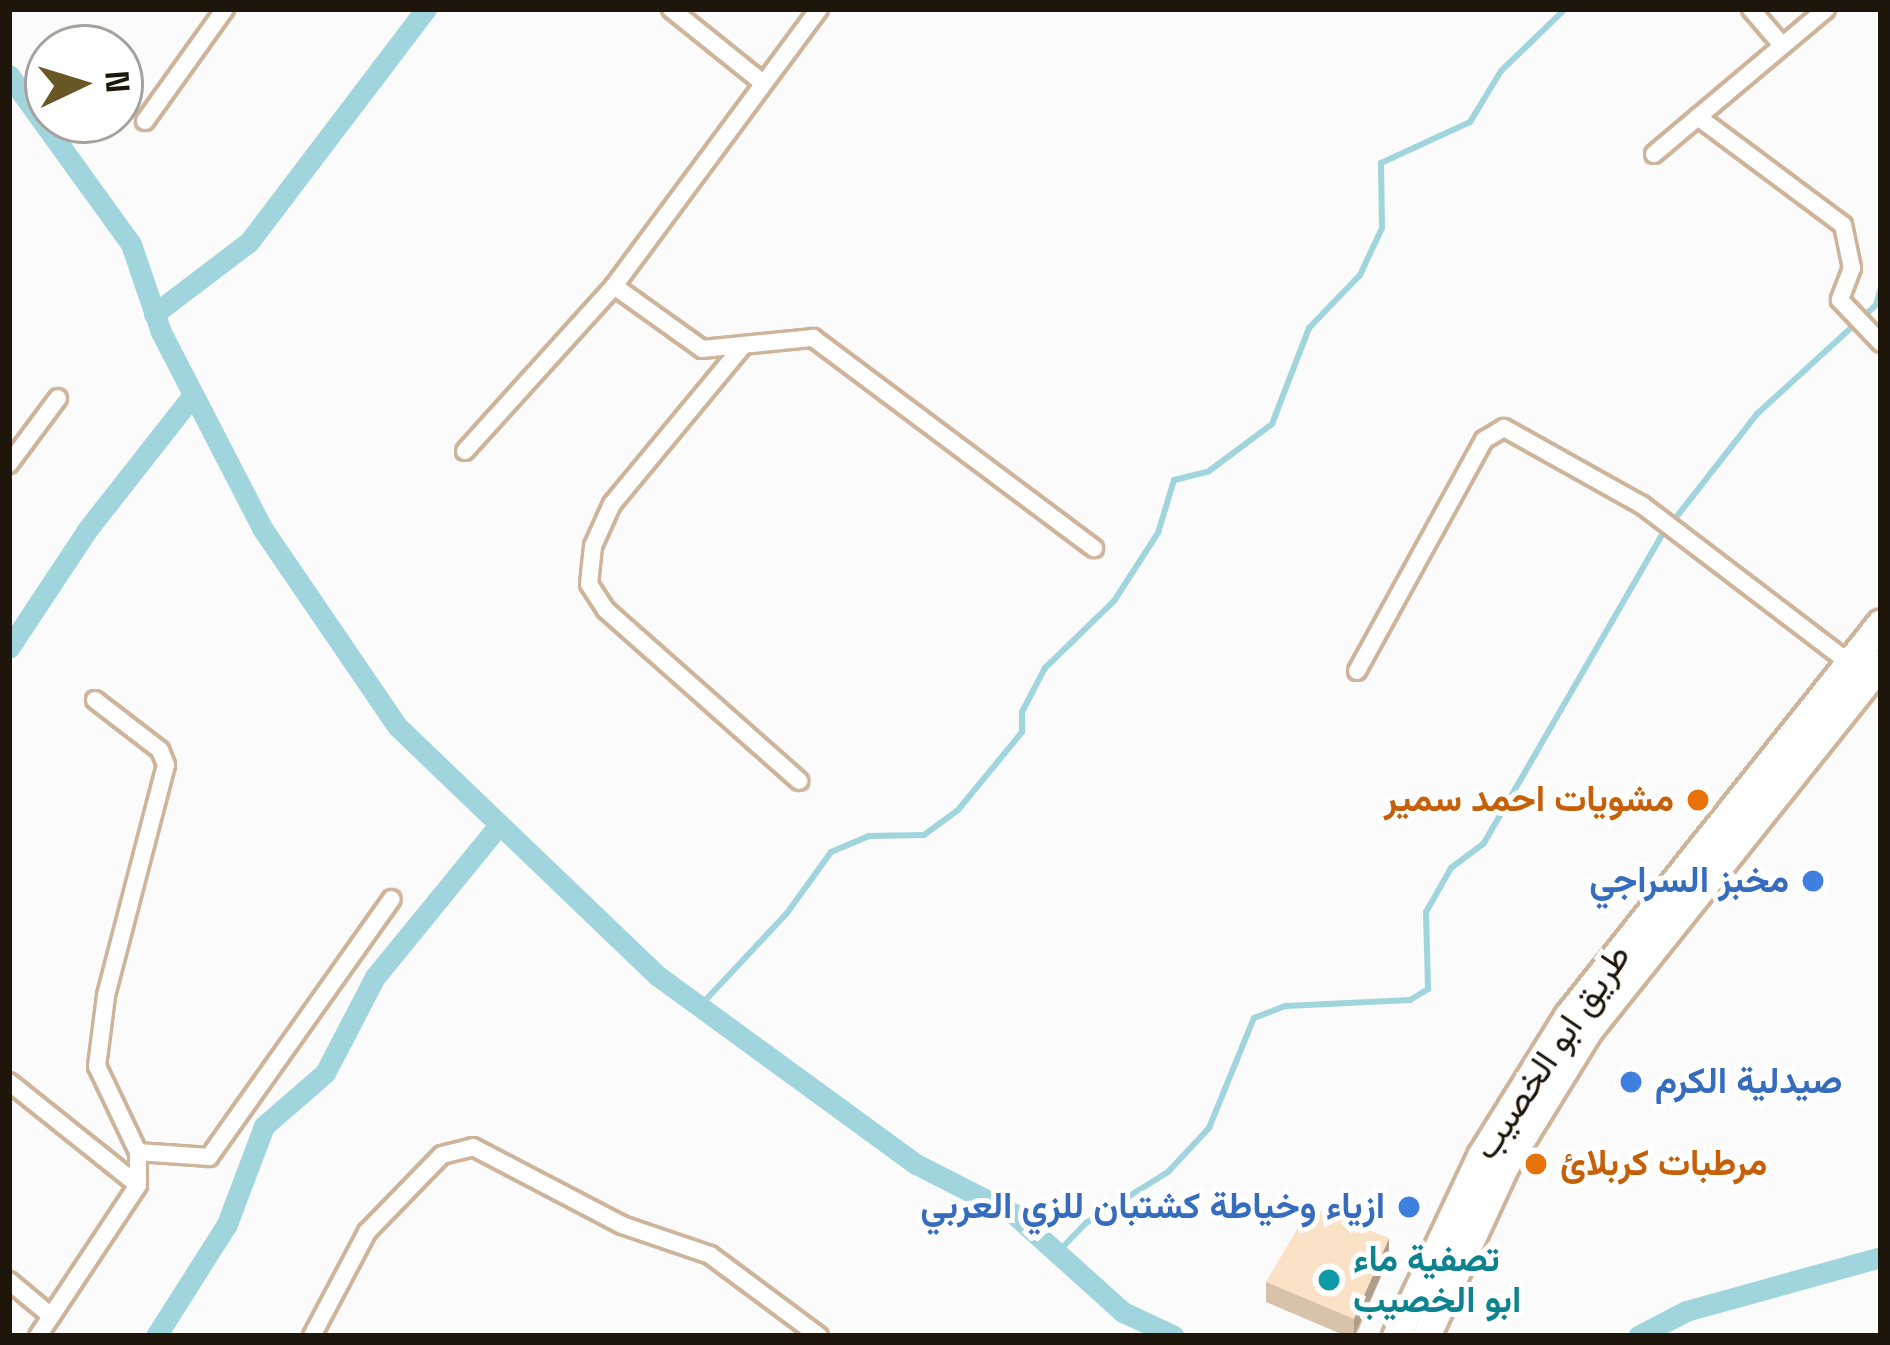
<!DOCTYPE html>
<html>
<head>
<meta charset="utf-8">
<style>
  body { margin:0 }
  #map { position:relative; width:1890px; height:1345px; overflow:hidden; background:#fbfbfb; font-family:"Space Grotesk",Vazirmatn,sans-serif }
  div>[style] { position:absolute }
  .stream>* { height:6px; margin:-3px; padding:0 3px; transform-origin:3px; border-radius:3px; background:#a1d5dd }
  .canal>* { height:21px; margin:-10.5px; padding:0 10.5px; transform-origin:10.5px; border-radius:10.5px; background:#a1d5dd }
  .roads { filter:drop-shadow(3px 0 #cdb49a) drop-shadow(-3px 0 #cdb49a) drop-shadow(0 3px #cdb49a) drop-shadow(0 -3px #cdb49a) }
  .minor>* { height:16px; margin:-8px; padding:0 8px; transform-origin:8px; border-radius:8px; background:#fff }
  .primary>* { height:27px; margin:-13.5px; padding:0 13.5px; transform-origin:13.5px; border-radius:13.5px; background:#fff }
  .wall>* { inset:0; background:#d8c2aa }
  .shaded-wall>* { inset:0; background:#b09e8b }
  .building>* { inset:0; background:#fbe1c6 }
  .dots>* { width:33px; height:33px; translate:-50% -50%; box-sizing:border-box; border:6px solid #fff; border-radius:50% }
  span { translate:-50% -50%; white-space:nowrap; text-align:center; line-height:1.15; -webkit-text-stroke:10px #fff; paint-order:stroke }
  .food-label { font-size:36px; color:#c56008; font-weight:700 }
  .right { translate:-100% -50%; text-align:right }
  .left { translate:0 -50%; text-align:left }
  .shop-label { font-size:36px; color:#366cbe; font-weight:700 }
  .street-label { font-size:36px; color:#1e150b }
  .culture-label { font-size:36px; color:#0d838f; font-weight:700 }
  .frame { position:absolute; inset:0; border:12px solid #1e150b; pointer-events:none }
  .north { position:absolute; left:24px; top:24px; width:120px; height:120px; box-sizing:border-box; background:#fff; border:3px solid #a5a19d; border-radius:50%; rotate:86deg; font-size:33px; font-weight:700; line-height:48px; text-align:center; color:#1e150b }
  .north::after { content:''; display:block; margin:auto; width:42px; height:54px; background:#695725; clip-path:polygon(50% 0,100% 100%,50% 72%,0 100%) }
</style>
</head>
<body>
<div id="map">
  <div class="stream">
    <div style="left:700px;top:1006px;width:127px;rotate:-46.9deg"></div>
    <div style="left:787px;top:913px;width:75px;rotate:-54.2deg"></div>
    <div style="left:831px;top:852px;width:41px;rotate:-22.8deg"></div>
    <div style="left:869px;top:836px;width:55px;rotate:-1deg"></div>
    <div style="left:924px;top:835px;width:42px;rotate:-36.3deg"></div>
    <div style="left:958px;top:810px;width:101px;rotate:-50.6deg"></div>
    <div style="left:1022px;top:732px;width:20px;rotate:-90deg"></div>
    <div style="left:1022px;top:712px;width:50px;rotate:-62.4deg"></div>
    <div style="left:1045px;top:668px;width:96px;rotate:-44.2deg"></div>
    <div style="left:1114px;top:601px;width:81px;rotate:-57.1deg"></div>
    <div style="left:1158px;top:533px;width:55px;rotate:-73.2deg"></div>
    <div style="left:1174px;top:480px;width:36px;rotate:-14deg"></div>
    <div style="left:1209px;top:471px;width:79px;rotate:-36.7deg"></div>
    <div style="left:1272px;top:424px;width:103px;rotate:-68.9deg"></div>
    <div style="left:1309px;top:328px;width:74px;rotate:-46.1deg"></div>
    <div style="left:1360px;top:275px;width:52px;rotate:-64.9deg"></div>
    <div style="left:1382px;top:228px;width:65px;rotate:-90.9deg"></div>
    <div style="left:1381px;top:163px;width:98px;rotate:-24.7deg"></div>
    <div style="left:1470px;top:122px;width:60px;rotate:-58.7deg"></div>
    <div style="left:1501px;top:71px;width:89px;rotate:-44.1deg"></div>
    <div style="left:1057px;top:1253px;width:42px;rotate:-46deg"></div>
    <div style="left:1086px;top:1223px;width:97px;rotate:-31.9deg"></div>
    <div style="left:1168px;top:1172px;width:60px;rotate:-47deg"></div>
    <div style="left:1209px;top:1128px;width:119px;rotate:-67.8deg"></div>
    <div style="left:1254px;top:1018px;width:34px;rotate:-21deg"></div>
    <div style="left:1286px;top:1006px;width:124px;rotate:-2.8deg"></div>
    <div style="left:1410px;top:1000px;width:21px;rotate:-31deg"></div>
    <div style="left:1428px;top:989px;width:77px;rotate:-91.5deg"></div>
    <div style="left:1426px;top:912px;width:51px;rotate:-60.4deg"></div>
    <div style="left:1451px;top:868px;width:41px;rotate:-37.1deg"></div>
    <div style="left:1484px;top:843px;width:352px;rotate:-60deg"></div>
    <div style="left:1660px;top:538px;width:157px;rotate:-52deg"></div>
    <div style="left:1757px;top:414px;width:161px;rotate:-42.5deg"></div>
    <div style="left:1876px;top:305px;width:18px;rotate:-74deg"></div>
  </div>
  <div class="canal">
    <div style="left:9px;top:75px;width:208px;rotate:54.2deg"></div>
    <div style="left:131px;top:244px;width:93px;rotate:71.2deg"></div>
    <div style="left:161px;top:332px;width:220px;rotate:62.7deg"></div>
    <div style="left:262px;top:528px;width:241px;rotate:55.7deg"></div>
    <div style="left:398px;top:727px;width:360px;rotate:43.8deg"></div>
    <div style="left:658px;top:976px;width:319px;rotate:36.1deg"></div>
    <div style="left:916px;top:1164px;width:110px;rotate:27deg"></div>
    <div style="left:1014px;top:1214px;width:147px;rotate:42deg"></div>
    <div style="left:1123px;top:1312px;width:56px;rotate:25.2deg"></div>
    <div style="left:154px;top:314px;width:119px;rotate:-37.2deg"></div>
    <div style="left:249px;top:242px;width:293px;rotate:-52.8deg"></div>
    <div style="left:9px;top:648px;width:141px;rotate:-56.5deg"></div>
    <div style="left:87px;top:530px;width:172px;rotate:-51.9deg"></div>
    <div style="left:156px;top:1336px;width:133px;rotate:-57.6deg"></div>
    <div style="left:227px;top:1224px;width:105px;rotate:-69.3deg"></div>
    <div style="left:264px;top:1126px;width:81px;rotate:-41deg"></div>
    <div style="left:325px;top:1073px;width:108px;rotate:-62.5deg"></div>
    <div style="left:375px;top:977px;width:196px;rotate:-50.8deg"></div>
    <div style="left:1638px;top:1336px;width:54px;rotate:-27.5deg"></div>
    <div style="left:1686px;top:1311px;width:202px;rotate:-15.5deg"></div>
  </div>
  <div class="roads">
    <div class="minor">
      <div style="left:671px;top:9px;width:118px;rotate:38.8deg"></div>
      <div style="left:1751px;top:9px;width:48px;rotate:49.3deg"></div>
      <div style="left:1698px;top:117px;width:181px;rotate:36.7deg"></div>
      <div style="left:1843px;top:225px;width:44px;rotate:78.2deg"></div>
      <div style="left:1852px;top:268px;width:34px;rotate:111deg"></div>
      <div style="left:1840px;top:300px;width:59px;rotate:46.4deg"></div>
      <div style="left:145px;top:121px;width:138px;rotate:-54.5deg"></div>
      <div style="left:1654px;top:154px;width:225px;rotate:-40.1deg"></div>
      <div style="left:614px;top:286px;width:108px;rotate:35.6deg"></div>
      <div style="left:702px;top:349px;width:112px;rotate:-5.7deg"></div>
      <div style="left:813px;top:338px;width:351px;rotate:36.8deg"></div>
      <div style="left:742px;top:347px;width:204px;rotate:129.6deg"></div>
      <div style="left:612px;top:504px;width:46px;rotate:114.3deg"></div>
      <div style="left:593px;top:546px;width:38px;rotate:96deg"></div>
      <div style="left:589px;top:584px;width:31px;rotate:57deg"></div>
      <div style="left:606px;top:610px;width:258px;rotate:41.5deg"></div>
      <div style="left:465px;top:451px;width:222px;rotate:-47.9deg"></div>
      <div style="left:614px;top:286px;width:345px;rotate:-53.5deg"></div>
      <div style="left:9px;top:464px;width:82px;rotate:-53.4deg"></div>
      <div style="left:1357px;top:671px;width:264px;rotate:-61.2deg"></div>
      <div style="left:1484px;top:440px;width:23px;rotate:-31deg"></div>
      <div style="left:1504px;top:428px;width:158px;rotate:29.2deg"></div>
      <div style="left:1642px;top:505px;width:258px;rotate:37.3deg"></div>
      <div style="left:95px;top:700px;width:82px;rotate:37.6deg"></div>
      <div style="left:160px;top:750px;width:16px;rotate:68deg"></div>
      <div style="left:166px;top:765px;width:239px;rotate:104.6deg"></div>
      <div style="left:106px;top:996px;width:71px;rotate:97.3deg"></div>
      <div style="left:97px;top:1066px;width:95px;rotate:64.5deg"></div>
      <div style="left:138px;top:1152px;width:33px;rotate:90deg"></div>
      <div style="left:9px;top:1082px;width:165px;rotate:38.6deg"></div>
      <div style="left:138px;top:1185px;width:181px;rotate:123.5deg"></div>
      <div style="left:138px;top:1152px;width:71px;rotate:4deg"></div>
      <div style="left:209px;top:1157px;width:316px;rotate:-54.7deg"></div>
      <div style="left:9px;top:1281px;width:55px;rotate:39.8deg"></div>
      <div style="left:312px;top:1336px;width:118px;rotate:-62.1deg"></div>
      <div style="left:367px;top:1232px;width:107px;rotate:-45.8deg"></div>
      <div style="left:442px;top:1155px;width:32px;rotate:-14deg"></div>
      <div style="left:473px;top:1147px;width:168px;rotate:27.6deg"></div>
      <div style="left:622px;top:1225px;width:93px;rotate:18.8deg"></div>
      <div style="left:710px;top:1255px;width:136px;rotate:36.6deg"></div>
    </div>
    <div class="primary">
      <div style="left:1396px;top:1336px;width:199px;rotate:-64.7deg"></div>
      <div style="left:1481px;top:1156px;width:165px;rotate:-58.1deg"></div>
      <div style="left:1568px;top:1016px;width:502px;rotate:-51.46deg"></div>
      <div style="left:1426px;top:1336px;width:186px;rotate:-65.2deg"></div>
      <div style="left:1504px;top:1167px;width:162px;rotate:-58.4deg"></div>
      <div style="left:1589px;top:1029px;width:468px;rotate:-51.4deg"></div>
    </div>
  </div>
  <div class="wall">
    <div style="clip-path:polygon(1389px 1258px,1356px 1336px,1346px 1336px,1266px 1302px,1266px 1282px)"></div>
  </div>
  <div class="shaded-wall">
    <div style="clip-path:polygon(1389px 1238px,1389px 1258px,1354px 1336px,1354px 1319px)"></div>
  </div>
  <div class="building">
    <div style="clip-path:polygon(1310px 1207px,1389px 1238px,1354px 1319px,1266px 1282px)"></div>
  </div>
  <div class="dots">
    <div style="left:1698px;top:800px;background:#e8710a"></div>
    <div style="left:1813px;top:881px;background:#3f7fe0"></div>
    <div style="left:1631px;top:1082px;background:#3f7fe0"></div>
    <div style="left:1536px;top:1164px;background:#e8710a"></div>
    <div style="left:1409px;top:1207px;background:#3f7fe0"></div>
    <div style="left:1329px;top:1280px;background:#0f9aa8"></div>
  </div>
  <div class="food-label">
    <span class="right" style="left:1674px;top:800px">مشويات احمد سمير</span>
    <span class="left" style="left:1560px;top:1164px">مرطبات كربلائ</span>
  </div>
  <div class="shop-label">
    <span class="right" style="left:1789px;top:881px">مخبز السراجي</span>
    <span class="left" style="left:1655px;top:1082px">صيدلية الكرم</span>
    <span class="right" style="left:1385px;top:1207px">ازياء وخياطة كشتبان للزي العربي</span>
  </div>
  <div class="street-label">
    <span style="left:1552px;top:1052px;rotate:-56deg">طريق ابو الخصيب</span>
  </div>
  <div class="culture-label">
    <span class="left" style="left:1353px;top:1280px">تصفية ماء<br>ابو الخصيب</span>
  </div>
  <div class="frame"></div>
  <div class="north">N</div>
</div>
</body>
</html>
